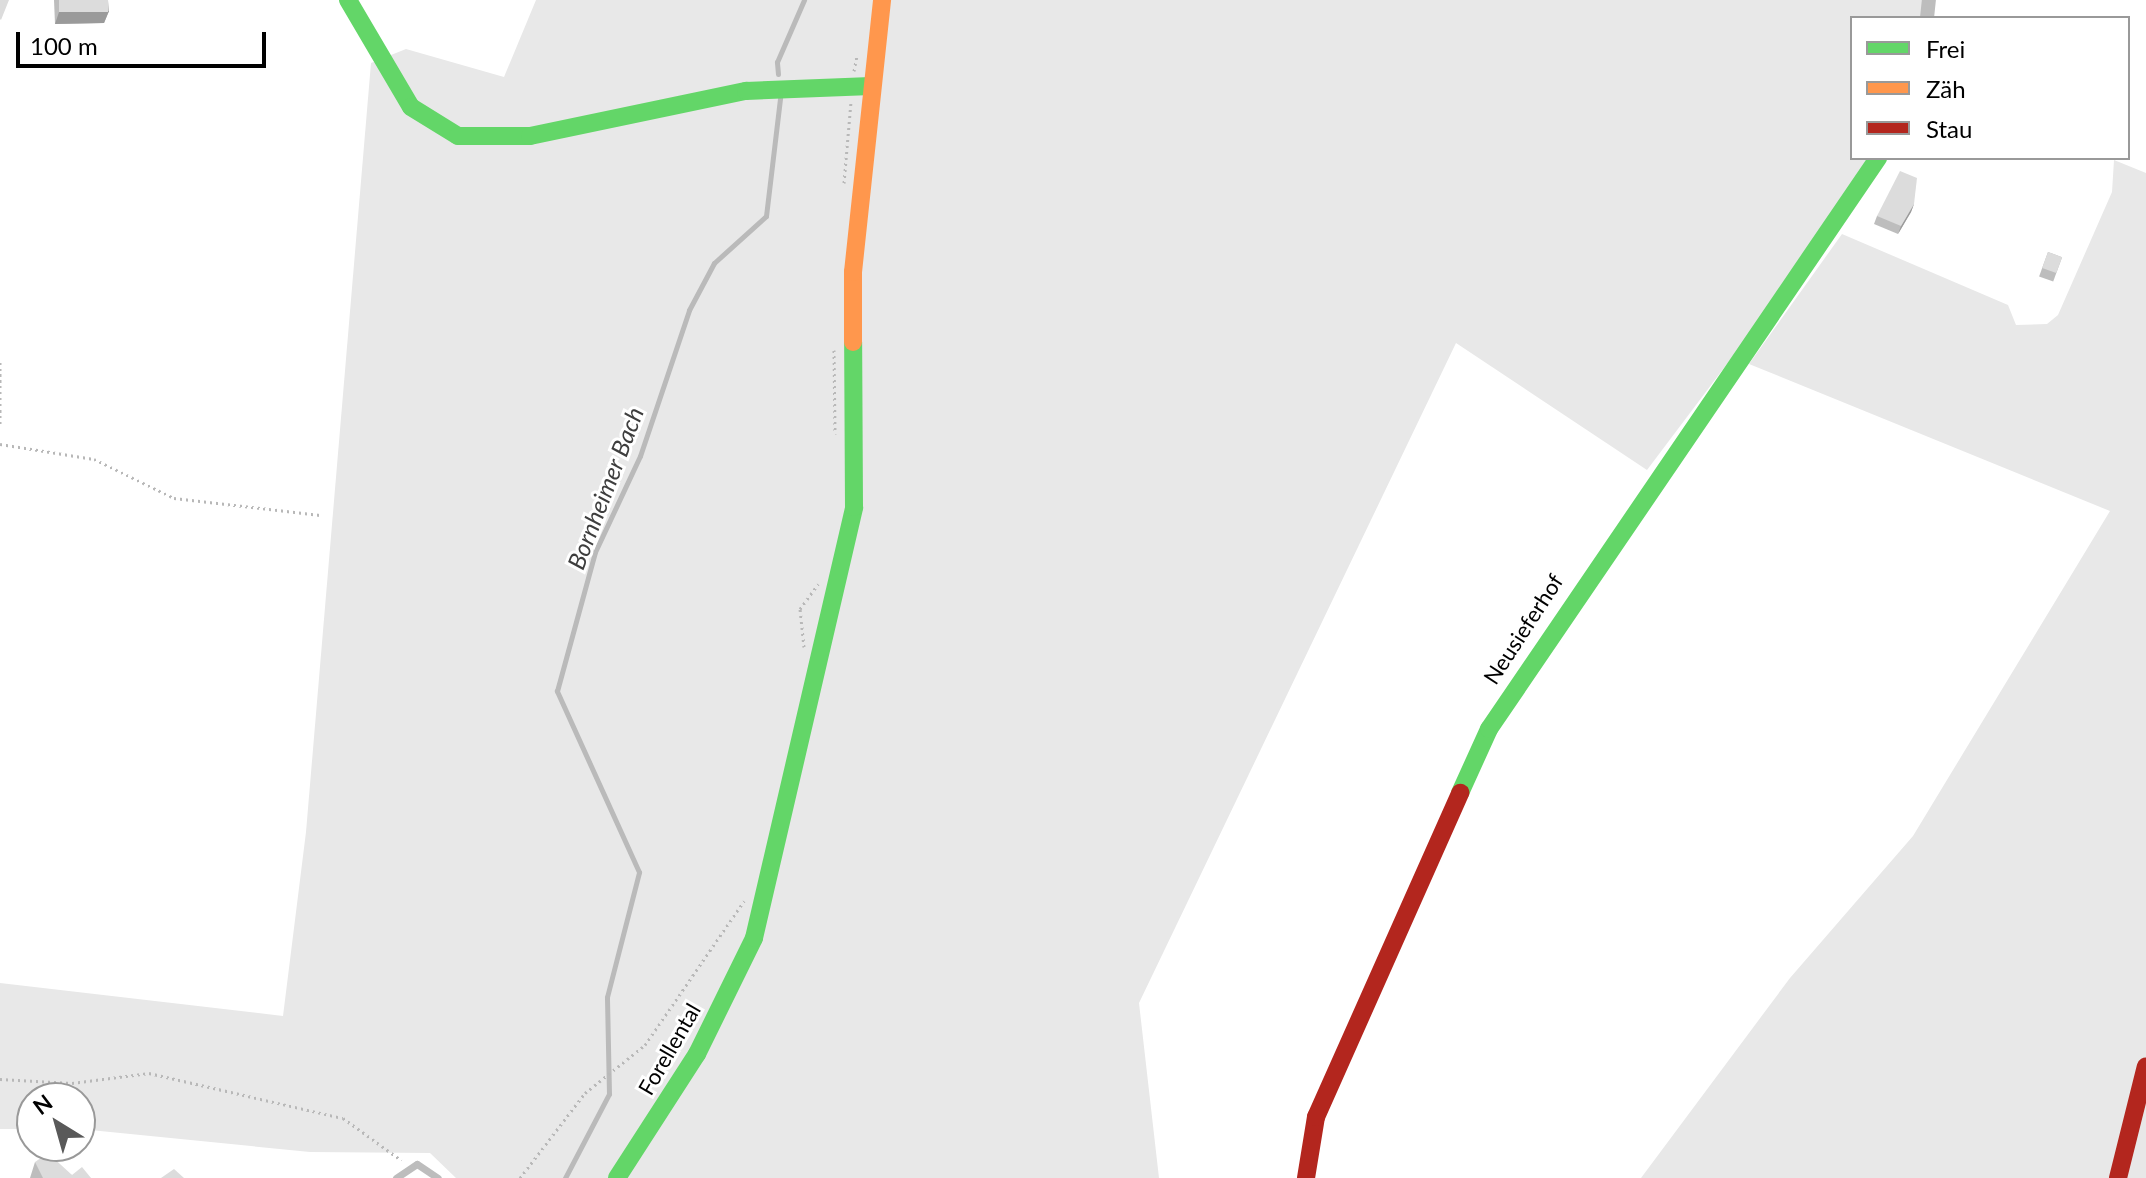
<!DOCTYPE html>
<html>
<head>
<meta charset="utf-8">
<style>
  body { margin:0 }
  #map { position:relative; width:2146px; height:1178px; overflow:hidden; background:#fff; font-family:Lato,sans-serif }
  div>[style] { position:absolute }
  .green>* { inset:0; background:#e8e8e8 }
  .stream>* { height:5px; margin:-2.5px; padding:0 2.5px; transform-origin:2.5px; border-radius:2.5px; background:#bababa }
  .path>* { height:3px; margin-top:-1.5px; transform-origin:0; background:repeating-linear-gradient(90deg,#b8b8b8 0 2px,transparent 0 6px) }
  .lane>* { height:7px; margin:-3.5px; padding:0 3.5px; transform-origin:3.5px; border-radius:3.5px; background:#bdbdbd }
  .street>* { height:14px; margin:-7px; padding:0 7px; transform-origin:7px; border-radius:7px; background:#bdbdbd }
  .fast>* { height:18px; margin:-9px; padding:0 9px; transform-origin:9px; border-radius:9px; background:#63d668 }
  .slow>* { height:18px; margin:-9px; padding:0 9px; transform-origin:9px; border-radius:9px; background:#ff974d }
  .jam>* { height:18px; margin:-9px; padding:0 9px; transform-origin:9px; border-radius:9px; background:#b3261e }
  .wall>* { inset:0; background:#bdbdbd; transform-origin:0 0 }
  .shaded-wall>* { inset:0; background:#9a9a9a }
  .building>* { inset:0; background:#dcdcdc; transform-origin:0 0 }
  span { translate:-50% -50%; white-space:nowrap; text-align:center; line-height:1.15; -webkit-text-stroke:6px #fff; paint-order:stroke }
  .street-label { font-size:22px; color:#000 }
  .water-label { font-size:24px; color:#3e3e3e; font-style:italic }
  .legend { position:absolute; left:1850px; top:16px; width:280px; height:144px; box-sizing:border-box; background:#fff; border:2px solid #999; margin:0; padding:10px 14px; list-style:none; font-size:24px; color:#000 }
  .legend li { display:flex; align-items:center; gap:16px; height:40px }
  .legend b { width:40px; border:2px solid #999 }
  .north { position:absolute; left:16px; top:1082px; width:80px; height:80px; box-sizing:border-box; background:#fff; border:2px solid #999; border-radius:50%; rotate:323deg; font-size:22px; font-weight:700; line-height:32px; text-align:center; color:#000 }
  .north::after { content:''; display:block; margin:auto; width:28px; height:36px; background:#595959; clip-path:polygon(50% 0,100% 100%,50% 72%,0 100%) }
  .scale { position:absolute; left:16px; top:32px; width:250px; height:36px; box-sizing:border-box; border:4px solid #000; border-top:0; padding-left:10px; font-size:24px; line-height:28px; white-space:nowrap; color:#000; -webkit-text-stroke:6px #fff; paint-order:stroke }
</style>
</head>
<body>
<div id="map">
  <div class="green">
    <div style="clip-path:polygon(536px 0,1929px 0,1926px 18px,1852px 18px,1852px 158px,1874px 158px,1840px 214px,1647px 470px,1456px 343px,1139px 1003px,1159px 1178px,456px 1178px,430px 1153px,310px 1152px,80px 1129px,80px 1098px,32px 1098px,32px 1129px,0 1129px,0 983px,283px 1016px,306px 832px,371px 63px,406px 49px,504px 77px)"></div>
    <div style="clip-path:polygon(2114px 160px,2146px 173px,2146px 1178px,1641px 1178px,1790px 978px,1913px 836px,2110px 511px,1749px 364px,1842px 234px,2008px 305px,2016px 325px,2047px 324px,2058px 315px,2112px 192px)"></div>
  </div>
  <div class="stream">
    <div style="left:778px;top:74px;width:12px;rotate:-95deg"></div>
    <div style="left:777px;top:62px;width:68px;rotate:-66.5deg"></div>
    <div style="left:565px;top:1178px;width:95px;rotate:-62.4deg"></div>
    <div style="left:609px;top:1094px;width:97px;rotate:-91.2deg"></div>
    <div style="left:607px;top:997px;width:129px;rotate:-75.6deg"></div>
    <div style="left:639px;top:872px;width:199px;rotate:-114.4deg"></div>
    <div style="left:557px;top:691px;width:144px;rotate:-74.7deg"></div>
    <div style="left:595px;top:552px;width:106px;rotate:-64.9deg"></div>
    <div style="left:640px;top:456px;width:154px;rotate:-71.4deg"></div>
    <div style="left:689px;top:310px;width:53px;rotate:-62deg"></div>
    <div style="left:714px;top:263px;width:70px;rotate:-42.1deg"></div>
    <div style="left:766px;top:216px;width:119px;rotate:-83.2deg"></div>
  </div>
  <div class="path">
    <div style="left:854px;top:71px;width:16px;rotate:-79deg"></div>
    <div style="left:844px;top:183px;width:81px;rotate:-85.1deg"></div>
    <div style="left:834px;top:350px;width:84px;rotate:89.3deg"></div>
    <div style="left:0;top:362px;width:65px;rotate:90deg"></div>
    <div style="left:0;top:444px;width:95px;rotate:9.1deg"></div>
    <div style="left:94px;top:459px;width:89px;rotate:26deg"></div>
    <div style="left:174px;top:498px;width:147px;rotate:6.6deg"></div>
    <div style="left:804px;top:647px;width:38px;rotate:-96deg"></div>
    <div style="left:800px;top:609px;width:31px;rotate:-54deg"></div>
    <div style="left:0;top:1079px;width:72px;rotate:3.2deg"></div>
    <div style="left:72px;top:1083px;width:78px;rotate:-7.4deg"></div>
    <div style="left:149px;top:1073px;width:199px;rotate:13.1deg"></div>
    <div style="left:343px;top:1118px;width:72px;rotate:35.9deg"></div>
    <div style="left:520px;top:1178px;width:107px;rotate:-52.6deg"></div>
    <div style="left:585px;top:1093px;width:77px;rotate:-38.7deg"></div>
    <div style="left:645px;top:1045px;width:175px;rotate:-55.5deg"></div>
  </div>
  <div class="lane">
    <div style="left:396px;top:1178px;width:25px;rotate:-34deg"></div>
    <div style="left:417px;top:1164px;width:25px;rotate:34deg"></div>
  </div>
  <div class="street">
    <div style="left:1927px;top:18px;width:18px;rotate:-84deg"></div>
  </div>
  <div class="fast">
    <div style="left:348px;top:0;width:124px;rotate:59.5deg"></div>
    <div style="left:411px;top:107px;width:55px;rotate:31.7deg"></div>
    <div style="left:458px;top:136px;width:72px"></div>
    <div style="left:530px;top:136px;width:221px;rotate:-11.8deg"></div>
    <div style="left:746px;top:91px;width:125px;rotate:-2.3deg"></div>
    <div style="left:1460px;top:793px;width:70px;rotate:-65.6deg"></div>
    <div style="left:1489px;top:729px;width:691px;rotate:-55.73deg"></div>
    <div style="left:617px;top:1178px;width:148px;rotate:-57.2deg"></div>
    <div style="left:697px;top:1054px;width:129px;rotate:-63.8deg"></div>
    <div style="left:754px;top:938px;width:442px;rotate:-76.9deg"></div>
    <div style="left:854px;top:507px;width:165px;rotate:-90.3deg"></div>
  </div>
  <div class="slow">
    <div style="left:853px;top:342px;width:70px;rotate:-90deg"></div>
    <div style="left:853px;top:272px;width:274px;rotate:-83.9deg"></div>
  </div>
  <div class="jam">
    <div style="left:1306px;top:1178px;width:62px;rotate:-80.7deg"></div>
    <div style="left:1316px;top:1117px;width:355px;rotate:-66deg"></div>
    <div style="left:2118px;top:1178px;width:115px;rotate:-76deg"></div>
  </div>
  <div class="wall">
    <div style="clip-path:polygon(54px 0,108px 0,109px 11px,104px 23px,55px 24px)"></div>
    <div style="clip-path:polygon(1914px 204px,1911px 212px,1898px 234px,1874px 224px,1877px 216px)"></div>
    <div style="left:2048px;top:252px;width:15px;height:26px;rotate:20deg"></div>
    <div style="clip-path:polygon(35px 1162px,72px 1175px,91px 1178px,30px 1178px)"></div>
  </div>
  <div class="shaded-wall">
    <div style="clip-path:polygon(109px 11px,104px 23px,55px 24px,59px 12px)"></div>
    <div style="clip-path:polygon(1914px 204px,1911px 212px,1898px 234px,1901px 226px)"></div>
  </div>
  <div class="building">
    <div style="clip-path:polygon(0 0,9px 0,1px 20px,0 19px)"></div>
    <div style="left:59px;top:0;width:49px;height:12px"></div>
    <div style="clip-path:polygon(1900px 171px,1917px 178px,1914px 204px,1901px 226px,1877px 216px)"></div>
    <div style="left:2048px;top:252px;width:15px;height:17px;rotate:20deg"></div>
    <div style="clip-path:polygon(48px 1153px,72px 1175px,82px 1167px,91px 1178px,43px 1178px,35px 1162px)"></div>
    <div style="clip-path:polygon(174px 1169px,184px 1178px,161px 1178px)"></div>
  </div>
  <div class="street-label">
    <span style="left:1523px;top:629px;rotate:-57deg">Neusieferhof</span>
    <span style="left:669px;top:1049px;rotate:-60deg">Forellental</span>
  </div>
  <div class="water-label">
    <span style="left:605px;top:488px;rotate:-69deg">Bornheimer Bach</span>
  </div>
  <ul class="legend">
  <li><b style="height:10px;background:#63d668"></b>Frei</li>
  <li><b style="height:10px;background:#ff974d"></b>Zäh</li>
  <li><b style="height:10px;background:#b3261e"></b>Stau</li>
  </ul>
  <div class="north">N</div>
  <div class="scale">100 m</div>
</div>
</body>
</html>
